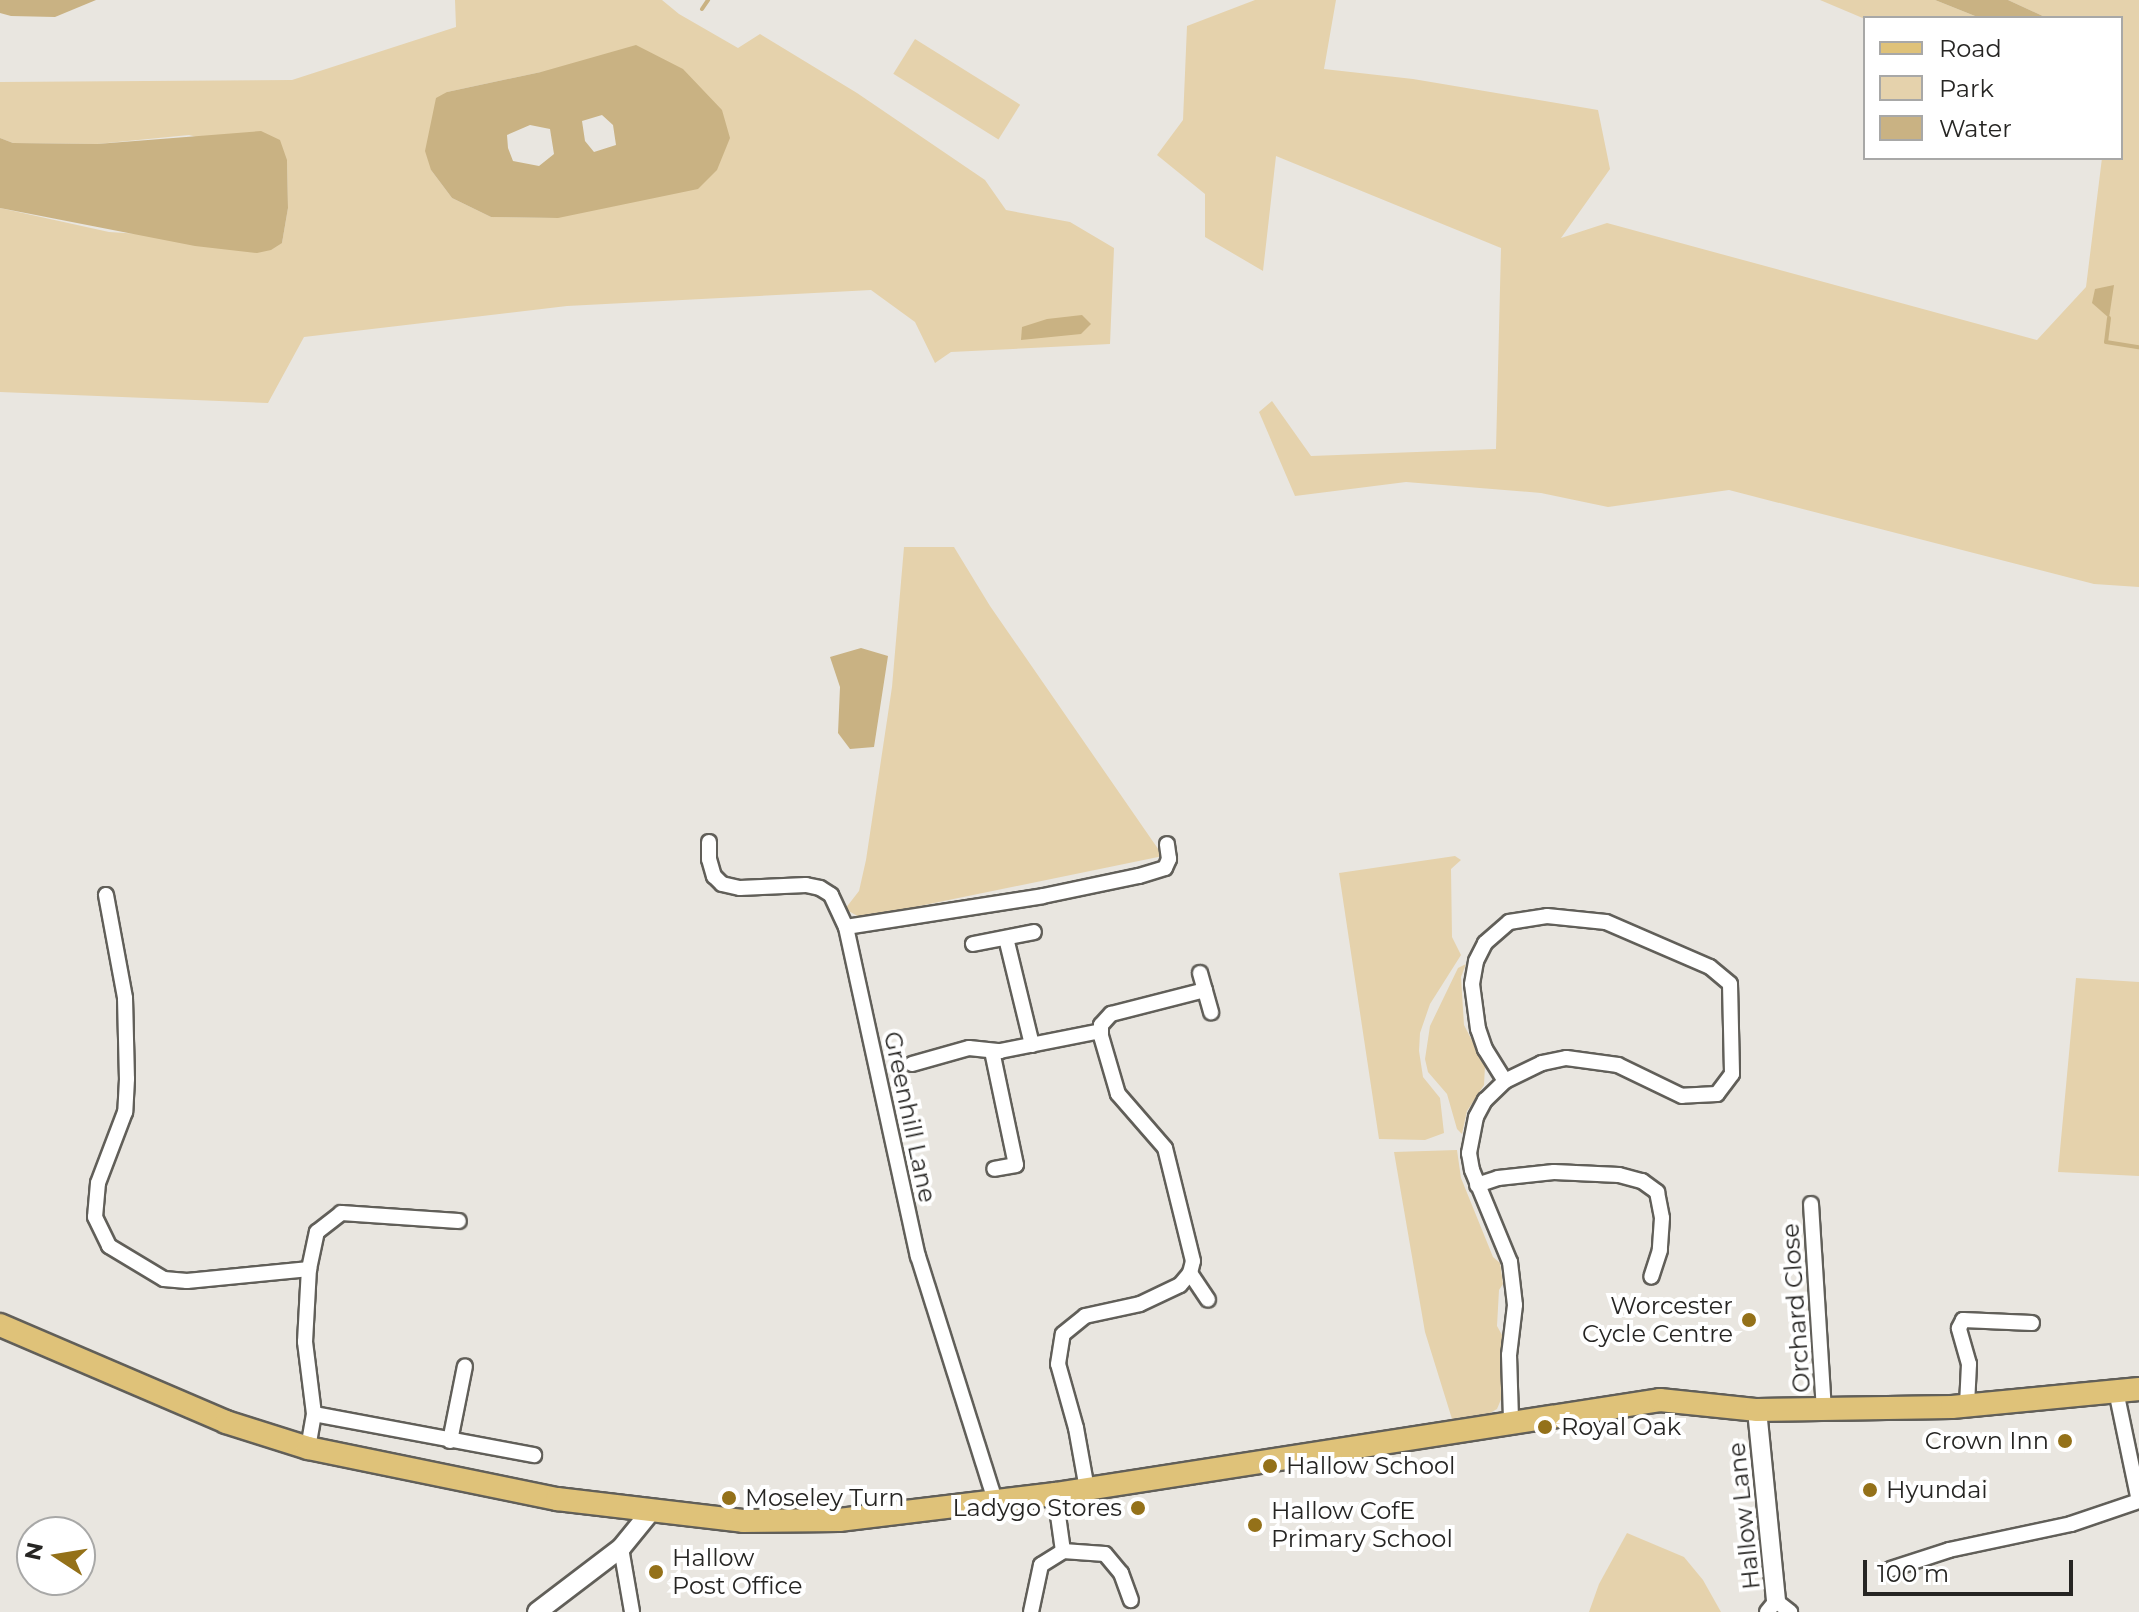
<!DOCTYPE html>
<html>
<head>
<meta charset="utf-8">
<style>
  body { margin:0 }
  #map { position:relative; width:2139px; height:1612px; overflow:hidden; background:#e9e6e0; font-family:Montserrat,sans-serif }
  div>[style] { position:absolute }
  .green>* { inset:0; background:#e5d2ac; transform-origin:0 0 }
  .water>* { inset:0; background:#c9b283 }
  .stream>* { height:4px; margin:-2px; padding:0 2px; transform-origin:2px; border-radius:2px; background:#c9b283 }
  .roads { filter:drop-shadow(2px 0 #615f59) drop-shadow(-2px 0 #615f59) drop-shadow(0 2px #615f59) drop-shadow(0 -2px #615f59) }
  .minor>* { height:14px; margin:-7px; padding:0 7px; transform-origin:7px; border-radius:7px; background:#fff }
  .tertiary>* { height:18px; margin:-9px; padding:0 9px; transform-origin:9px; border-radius:9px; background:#fff }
  .primary>* { height:22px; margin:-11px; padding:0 11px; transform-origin:11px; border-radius:11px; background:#dfc279 }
  .dots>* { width:22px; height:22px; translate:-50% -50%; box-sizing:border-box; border:4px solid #fff; border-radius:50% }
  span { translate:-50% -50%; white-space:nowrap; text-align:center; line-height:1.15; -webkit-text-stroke:8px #fff; paint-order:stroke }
  .street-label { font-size:24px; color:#262523 }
  .poi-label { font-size:24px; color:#262523 }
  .right { translate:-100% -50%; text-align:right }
  .left { translate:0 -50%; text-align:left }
  .legend { position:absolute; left:1863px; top:16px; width:260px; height:144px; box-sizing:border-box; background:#fff; border:2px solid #a8a8a7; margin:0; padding:10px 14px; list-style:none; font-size:24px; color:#262523 }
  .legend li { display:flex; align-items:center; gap:16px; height:40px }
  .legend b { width:40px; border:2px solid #a8a8a7 }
  .north { position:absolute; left:16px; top:1516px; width:80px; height:80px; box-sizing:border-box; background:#fff; border:2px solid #a8a8a7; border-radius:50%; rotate:282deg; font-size:22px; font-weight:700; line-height:32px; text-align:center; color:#262523 }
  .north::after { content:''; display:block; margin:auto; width:28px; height:36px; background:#947119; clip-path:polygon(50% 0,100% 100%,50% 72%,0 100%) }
  .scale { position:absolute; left:1863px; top:1560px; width:210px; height:36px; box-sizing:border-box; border:4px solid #262523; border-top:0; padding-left:10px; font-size:24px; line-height:28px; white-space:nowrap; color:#262523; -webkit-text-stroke:6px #fff; paint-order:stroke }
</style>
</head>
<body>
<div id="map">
  <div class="green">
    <div style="clip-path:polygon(evenodd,455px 0,662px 0,679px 14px,738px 48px,760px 34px,857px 93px,985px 180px,1006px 210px,1070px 222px,1114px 248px,1110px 344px,951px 352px,935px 363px,915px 322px,871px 290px,567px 306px,304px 337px,268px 403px,0 392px,0 208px,109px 232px,282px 243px,288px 208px,287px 160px,189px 135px,97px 144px,13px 143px,0 138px,0 82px,292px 80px,456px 27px,455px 0,683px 69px,558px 218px,491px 217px,452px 198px,431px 170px,447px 92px,541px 72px,683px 69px)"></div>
    <div style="clip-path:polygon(1255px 0,1336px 0,1324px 69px,1413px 79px,1598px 110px,1610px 169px,1561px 238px,1607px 223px,2037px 340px,2086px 287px,2102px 158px,2121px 158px,2121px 18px,2047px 18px,2008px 0,2139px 0,2139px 587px,2094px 584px,1729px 490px,1608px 507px,1541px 493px,1406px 482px,1295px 496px,1259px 412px,1272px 401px,1311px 456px,1496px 449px,1501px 248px,1276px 156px,1263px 271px,1205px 237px,1205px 194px,1157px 155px,1183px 120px,1187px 26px)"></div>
    <div style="clip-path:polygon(1820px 0,1935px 0,1980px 18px,1865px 19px)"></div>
    <div style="left:915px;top:39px;width:124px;height:41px;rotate:32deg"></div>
    <div style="clip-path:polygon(904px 547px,954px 547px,990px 606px,1163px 856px,861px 918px,845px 909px,859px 891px,866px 860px,892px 687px)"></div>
    <div style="clip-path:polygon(1455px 856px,1461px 860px,1451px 869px,1452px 937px,1461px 955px,1430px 1004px,1420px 1033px,1419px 1051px,1423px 1077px,1440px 1098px,1444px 1133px,1425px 1140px,1379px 1139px,1339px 873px)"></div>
    <div style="clip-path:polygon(1466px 964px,1461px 977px,1464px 1025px,1485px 1066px,1484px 1085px,1467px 1111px,1462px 1134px,1457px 1129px,1447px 1094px,1428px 1072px,1425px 1059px,1430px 1026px,1458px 968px)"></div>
    <div style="clip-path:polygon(2076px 978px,2139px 982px,2139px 1176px,2058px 1172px)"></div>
    <div style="clip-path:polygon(1457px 1150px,1461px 1178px,1493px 1257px,1500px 1263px,1503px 1284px,1499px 1290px,1497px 1326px,1502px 1335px,1502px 1397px,1497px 1409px,1490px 1413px,1452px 1419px,1425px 1332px,1394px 1152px)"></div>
    <div style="clip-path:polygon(1627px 1533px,1684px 1557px,1703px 1580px,1721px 1612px,1589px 1612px,1599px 1584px)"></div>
  </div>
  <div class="water">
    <div style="clip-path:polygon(0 0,96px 0,55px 17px,11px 16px,0 13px)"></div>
    <div style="clip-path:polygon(1935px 0,2008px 0,2047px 18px,1980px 18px)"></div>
    <div style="clip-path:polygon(evenodd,636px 45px,683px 69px,722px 110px,730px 138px,717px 170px,698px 189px,558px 218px,491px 217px,452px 198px,431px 170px,425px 151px,436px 98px,447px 92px,541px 72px,636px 45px,602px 115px,613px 125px,616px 145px,594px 152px,585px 141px,582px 121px,602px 115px,636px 45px,530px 125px,550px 129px,554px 154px,539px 166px,513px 161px,508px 148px,507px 135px,530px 125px)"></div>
    <div style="clip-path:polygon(261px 131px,280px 140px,287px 160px,288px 208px,282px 243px,271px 250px,257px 253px,195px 246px,0 208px,0 138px,13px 143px,97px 144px)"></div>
    <div style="clip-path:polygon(2114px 285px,2109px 318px,2092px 303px,2095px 289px)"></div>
    <div style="clip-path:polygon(1082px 315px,1091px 324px,1081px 334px,1021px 340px,1022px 327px,1047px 319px)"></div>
    <div style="clip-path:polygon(861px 648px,888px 656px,874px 747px,850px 749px,838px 733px,840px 687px,830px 657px)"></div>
  </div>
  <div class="stream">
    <div style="left:702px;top:9px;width:11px;rotate:-56deg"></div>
    <div style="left:2109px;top:318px;width:24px;rotate:97deg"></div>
    <div style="left:2106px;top:342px;width:33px;rotate:9deg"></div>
  </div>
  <div class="roads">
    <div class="minor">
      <div style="left:709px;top:842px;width:17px;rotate:90deg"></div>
      <div style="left:709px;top:859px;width:18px;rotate:74deg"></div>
      <div style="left:714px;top:876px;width:11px;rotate:45deg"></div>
      <div style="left:722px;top:884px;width:18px;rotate:13deg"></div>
      <div style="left:740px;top:888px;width:66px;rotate:-2.6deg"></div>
      <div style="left:806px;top:885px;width:14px;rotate:12deg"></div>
      <div style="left:820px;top:888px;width:13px;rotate:32deg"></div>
      <div style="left:831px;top:895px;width:35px;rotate:65deg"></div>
      <div style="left:846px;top:927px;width:337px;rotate:77.7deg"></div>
      <div style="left:918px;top:1256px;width:256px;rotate:72.5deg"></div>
      <div style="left:106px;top:895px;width:105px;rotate:79.5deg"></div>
      <div style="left:125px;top:998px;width:81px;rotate:88.6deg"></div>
      <div style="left:127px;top:1079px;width:33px;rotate:93deg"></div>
      <div style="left:125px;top:1112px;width:76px;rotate:110.8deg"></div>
      <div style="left:98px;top:1183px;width:34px;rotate:95deg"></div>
      <div style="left:95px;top:1217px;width:32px;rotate:64deg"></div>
      <div style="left:109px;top:1246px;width:64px;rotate:31deg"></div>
      <div style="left:164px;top:1279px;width:23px;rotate:5deg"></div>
      <div style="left:187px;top:1281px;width:123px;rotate:-5.6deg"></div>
      <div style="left:846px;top:927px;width:199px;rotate:-8.9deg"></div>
      <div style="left:1043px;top:896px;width:98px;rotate:-11.8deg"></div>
      <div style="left:1139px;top:876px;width:27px;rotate:-17deg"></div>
      <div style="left:1165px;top:868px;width:10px;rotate:-66deg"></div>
      <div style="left:1169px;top:859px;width:15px;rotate:-98deg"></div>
      <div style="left:1006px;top:938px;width:110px;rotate:76.3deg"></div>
      <div style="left:973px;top:944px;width:62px;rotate:-11.1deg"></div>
      <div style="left:1200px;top:973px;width:41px;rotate:74.2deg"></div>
      <div style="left:992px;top:1051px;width:116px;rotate:78.1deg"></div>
      <div style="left:1016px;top:1165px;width:22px;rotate:170deg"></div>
      <div style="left:912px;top:1064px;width:59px;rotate:-15.7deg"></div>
      <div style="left:969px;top:1048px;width:31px;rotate:6deg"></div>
      <div style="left:1000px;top:1051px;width:103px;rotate:-11.2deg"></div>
      <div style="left:1505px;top:1081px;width:38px;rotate:-122deg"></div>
      <div style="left:1485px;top:1049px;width:21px;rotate:-109deg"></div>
      <div style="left:1478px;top:1029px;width:45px;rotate:-97.6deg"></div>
      <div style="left:1472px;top:984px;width:23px;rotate:-80deg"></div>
      <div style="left:1476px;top:961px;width:20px;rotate:-63deg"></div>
      <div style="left:1485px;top:943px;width:32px;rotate:-41deg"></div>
      <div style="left:1509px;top:922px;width:38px;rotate:-9deg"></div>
      <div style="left:1547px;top:916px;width:59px;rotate:5.8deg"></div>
      <div style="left:1606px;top:922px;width:113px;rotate:23.4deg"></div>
      <div style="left:1710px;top:967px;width:26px;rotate:40deg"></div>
      <div style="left:1730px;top:984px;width:90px;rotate:88.7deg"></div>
      <div style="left:1732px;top:1074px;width:25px;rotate:127deg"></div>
      <div style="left:1717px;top:1094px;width:35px;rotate:177deg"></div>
      <div style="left:1682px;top:1096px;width:71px;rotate:-154.2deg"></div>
      <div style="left:1618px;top:1065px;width:52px;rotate:-172.3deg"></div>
      <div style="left:1566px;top:1058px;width:25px;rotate:168deg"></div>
      <div style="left:1542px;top:1063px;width:41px;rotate:154.1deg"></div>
      <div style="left:1505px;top:1081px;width:28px;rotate:136deg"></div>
      <div style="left:1485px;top:1100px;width:19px;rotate:118deg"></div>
      <div style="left:1476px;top:1117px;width:37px;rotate:101deg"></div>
      <div style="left:1469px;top:1153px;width:17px;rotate:80deg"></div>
      <div style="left:1472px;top:1170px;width:100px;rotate:67.6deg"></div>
      <div style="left:1510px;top:1262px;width:43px;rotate:83.4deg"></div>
      <div style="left:1515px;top:1305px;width:50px;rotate:96.8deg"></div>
      <div style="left:1509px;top:1355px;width:65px;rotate:88.2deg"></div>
      <div style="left:1477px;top:1185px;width:22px;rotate:-18deg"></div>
      <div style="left:1498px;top:1178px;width:56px;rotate:-6.1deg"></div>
      <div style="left:1554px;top:1172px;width:65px;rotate:2.6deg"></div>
      <div style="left:1619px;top:1175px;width:24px;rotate:15deg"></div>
      <div style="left:1642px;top:1181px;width:19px;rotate:36deg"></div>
      <div style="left:1657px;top:1192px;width:26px;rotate:79deg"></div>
      <div style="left:1662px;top:1218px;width:32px;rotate:94deg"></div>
      <div style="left:1660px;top:1250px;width:28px;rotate:108deg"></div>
      <div style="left:1811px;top:1204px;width:205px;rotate:86.4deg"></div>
      <div style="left:1190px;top:1273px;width:32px;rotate:56deg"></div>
      <div style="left:2116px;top:1391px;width:112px;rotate:78.2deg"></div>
      <div style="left:1967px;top:1405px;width:41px;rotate:-87.2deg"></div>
      <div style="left:1969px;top:1364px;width:37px;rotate:-106deg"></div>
      <div style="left:1959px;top:1328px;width:9px;rotate:-63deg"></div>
      <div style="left:1963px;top:1320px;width:69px;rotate:2.5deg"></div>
      <div style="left:314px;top:1414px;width:73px;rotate:-97.1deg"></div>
      <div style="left:305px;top:1342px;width:73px;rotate:-86.9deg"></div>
      <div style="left:309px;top:1269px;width:38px;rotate:-78deg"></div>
      <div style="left:317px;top:1232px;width:31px;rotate:-38deg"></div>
      <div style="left:341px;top:1213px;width:118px;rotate:3.9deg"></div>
      <div style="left:450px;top:1441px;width:76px;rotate:-78.7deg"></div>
      <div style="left:308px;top:1448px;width:35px;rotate:-80deg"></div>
      <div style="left:314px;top:1414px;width:224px;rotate:10.6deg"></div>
      <div style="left:1087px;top:1489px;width:62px;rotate:-100.2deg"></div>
      <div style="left:1076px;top:1428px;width:66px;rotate:-105.7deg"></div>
      <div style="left:1058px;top:1364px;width:30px;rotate:-81deg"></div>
      <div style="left:1063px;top:1334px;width:28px;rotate:-39deg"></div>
      <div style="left:1085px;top:1316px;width:56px;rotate:-12.3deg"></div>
      <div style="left:1140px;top:1304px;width:44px;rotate:-25.4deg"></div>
      <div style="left:1180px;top:1285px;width:16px;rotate:-50deg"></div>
      <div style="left:1190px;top:1273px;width:12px;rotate:-76deg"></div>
      <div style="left:1193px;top:1261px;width:116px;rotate:-103.9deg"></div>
      <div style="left:1165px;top:1148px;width:72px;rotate:-131deg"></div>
      <div style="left:1118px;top:1094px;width:60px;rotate:-106.3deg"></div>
      <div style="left:1101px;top:1036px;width:11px;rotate:-90deg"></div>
      <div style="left:1101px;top:1025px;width:15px;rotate:-48deg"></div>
      <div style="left:1111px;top:1014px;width:97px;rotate:-14.3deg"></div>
      <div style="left:621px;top:1548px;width:65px;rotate:80.2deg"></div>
      <div style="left:1063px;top:1551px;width:42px;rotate:4.1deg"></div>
      <div style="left:1105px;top:1554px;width:25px;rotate:50deg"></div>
      <div style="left:1121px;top:1573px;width:29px;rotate:70deg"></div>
      <div style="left:1891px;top:1569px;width:61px;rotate:-18.1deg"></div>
      <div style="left:1949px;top:1550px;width:125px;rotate:-12deg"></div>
      <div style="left:2071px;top:1524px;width:72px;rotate:-18.7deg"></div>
      <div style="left:1031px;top:1612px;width:48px;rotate:-78deg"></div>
      <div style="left:1041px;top:1565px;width:26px;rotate:-32deg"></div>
      <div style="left:1063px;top:1551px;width:58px;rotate:-98deg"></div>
      <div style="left:1767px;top:1612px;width:14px;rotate:-51deg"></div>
      <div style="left:1776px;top:1601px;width:18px;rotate:38deg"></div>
    </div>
    <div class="tertiary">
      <div style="left:1757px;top:1410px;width:192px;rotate:84.3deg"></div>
      <div style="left:537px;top:1612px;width:106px;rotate:-37.3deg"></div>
      <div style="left:621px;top:1548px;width:49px;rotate:-50.8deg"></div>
    </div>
    <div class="primary">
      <div style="left:0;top:1325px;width:246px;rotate:23.2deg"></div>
      <div style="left:226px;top:1422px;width:86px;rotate:17.6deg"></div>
      <div style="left:308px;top:1448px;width:254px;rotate:11.6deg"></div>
      <div style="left:557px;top:1499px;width:187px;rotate:6.7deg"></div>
      <div style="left:743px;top:1521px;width:96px;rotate:-0.6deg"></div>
      <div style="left:839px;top:1520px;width:218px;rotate:-6.9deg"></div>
      <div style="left:1055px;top:1494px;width:612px;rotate:-8.83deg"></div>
      <div style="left:1660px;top:1400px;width:98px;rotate:5.9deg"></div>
      <div style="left:1757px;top:1410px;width:195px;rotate:-0.9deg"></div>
      <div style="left:1952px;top:1407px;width:188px;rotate:-5.5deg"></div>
    </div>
  </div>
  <div class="dots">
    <div style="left:1749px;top:1320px;background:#947119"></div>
    <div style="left:1545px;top:1427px;background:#947119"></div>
    <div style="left:2065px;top:1441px;background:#947119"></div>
    <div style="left:1270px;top:1466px;background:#947119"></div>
    <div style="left:1870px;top:1490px;background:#947119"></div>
    <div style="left:729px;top:1498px;background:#947119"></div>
    <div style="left:1138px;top:1508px;background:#947119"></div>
    <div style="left:1255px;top:1525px;background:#947119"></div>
    <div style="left:656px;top:1572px;background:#947119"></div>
  </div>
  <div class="street-label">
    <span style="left:910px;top:1117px;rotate:78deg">Greenhill Lane</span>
    <span style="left:1796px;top:1308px;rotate:-94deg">Orchard Close</span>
    <span style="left:1744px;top:1516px;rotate:-96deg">Hallow Lane</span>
  </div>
  <div class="poi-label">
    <span class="right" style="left:1733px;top:1320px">Worcester<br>Cycle Centre</span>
    <span class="left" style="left:1561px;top:1427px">Royal Oak</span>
    <span class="right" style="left:2049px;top:1441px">Crown Inn</span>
    <span class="left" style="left:1286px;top:1466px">Hallow School</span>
    <span class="left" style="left:1886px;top:1490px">Hyundai</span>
    <span class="left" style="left:745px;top:1498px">Moseley Turn</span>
    <span class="right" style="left:1122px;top:1508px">Ladygo Stores</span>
    <span class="left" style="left:1271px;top:1525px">Hallow CofE<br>Primary School</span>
    <span class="left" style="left:672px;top:1572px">Hallow<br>Post Office</span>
  </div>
  <ul class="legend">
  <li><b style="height:10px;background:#dfc279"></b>Road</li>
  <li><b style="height:22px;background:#e5d2ac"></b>Park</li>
  <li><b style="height:22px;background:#c9b283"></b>Water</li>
  </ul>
  <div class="north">N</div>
  <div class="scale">100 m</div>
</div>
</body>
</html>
